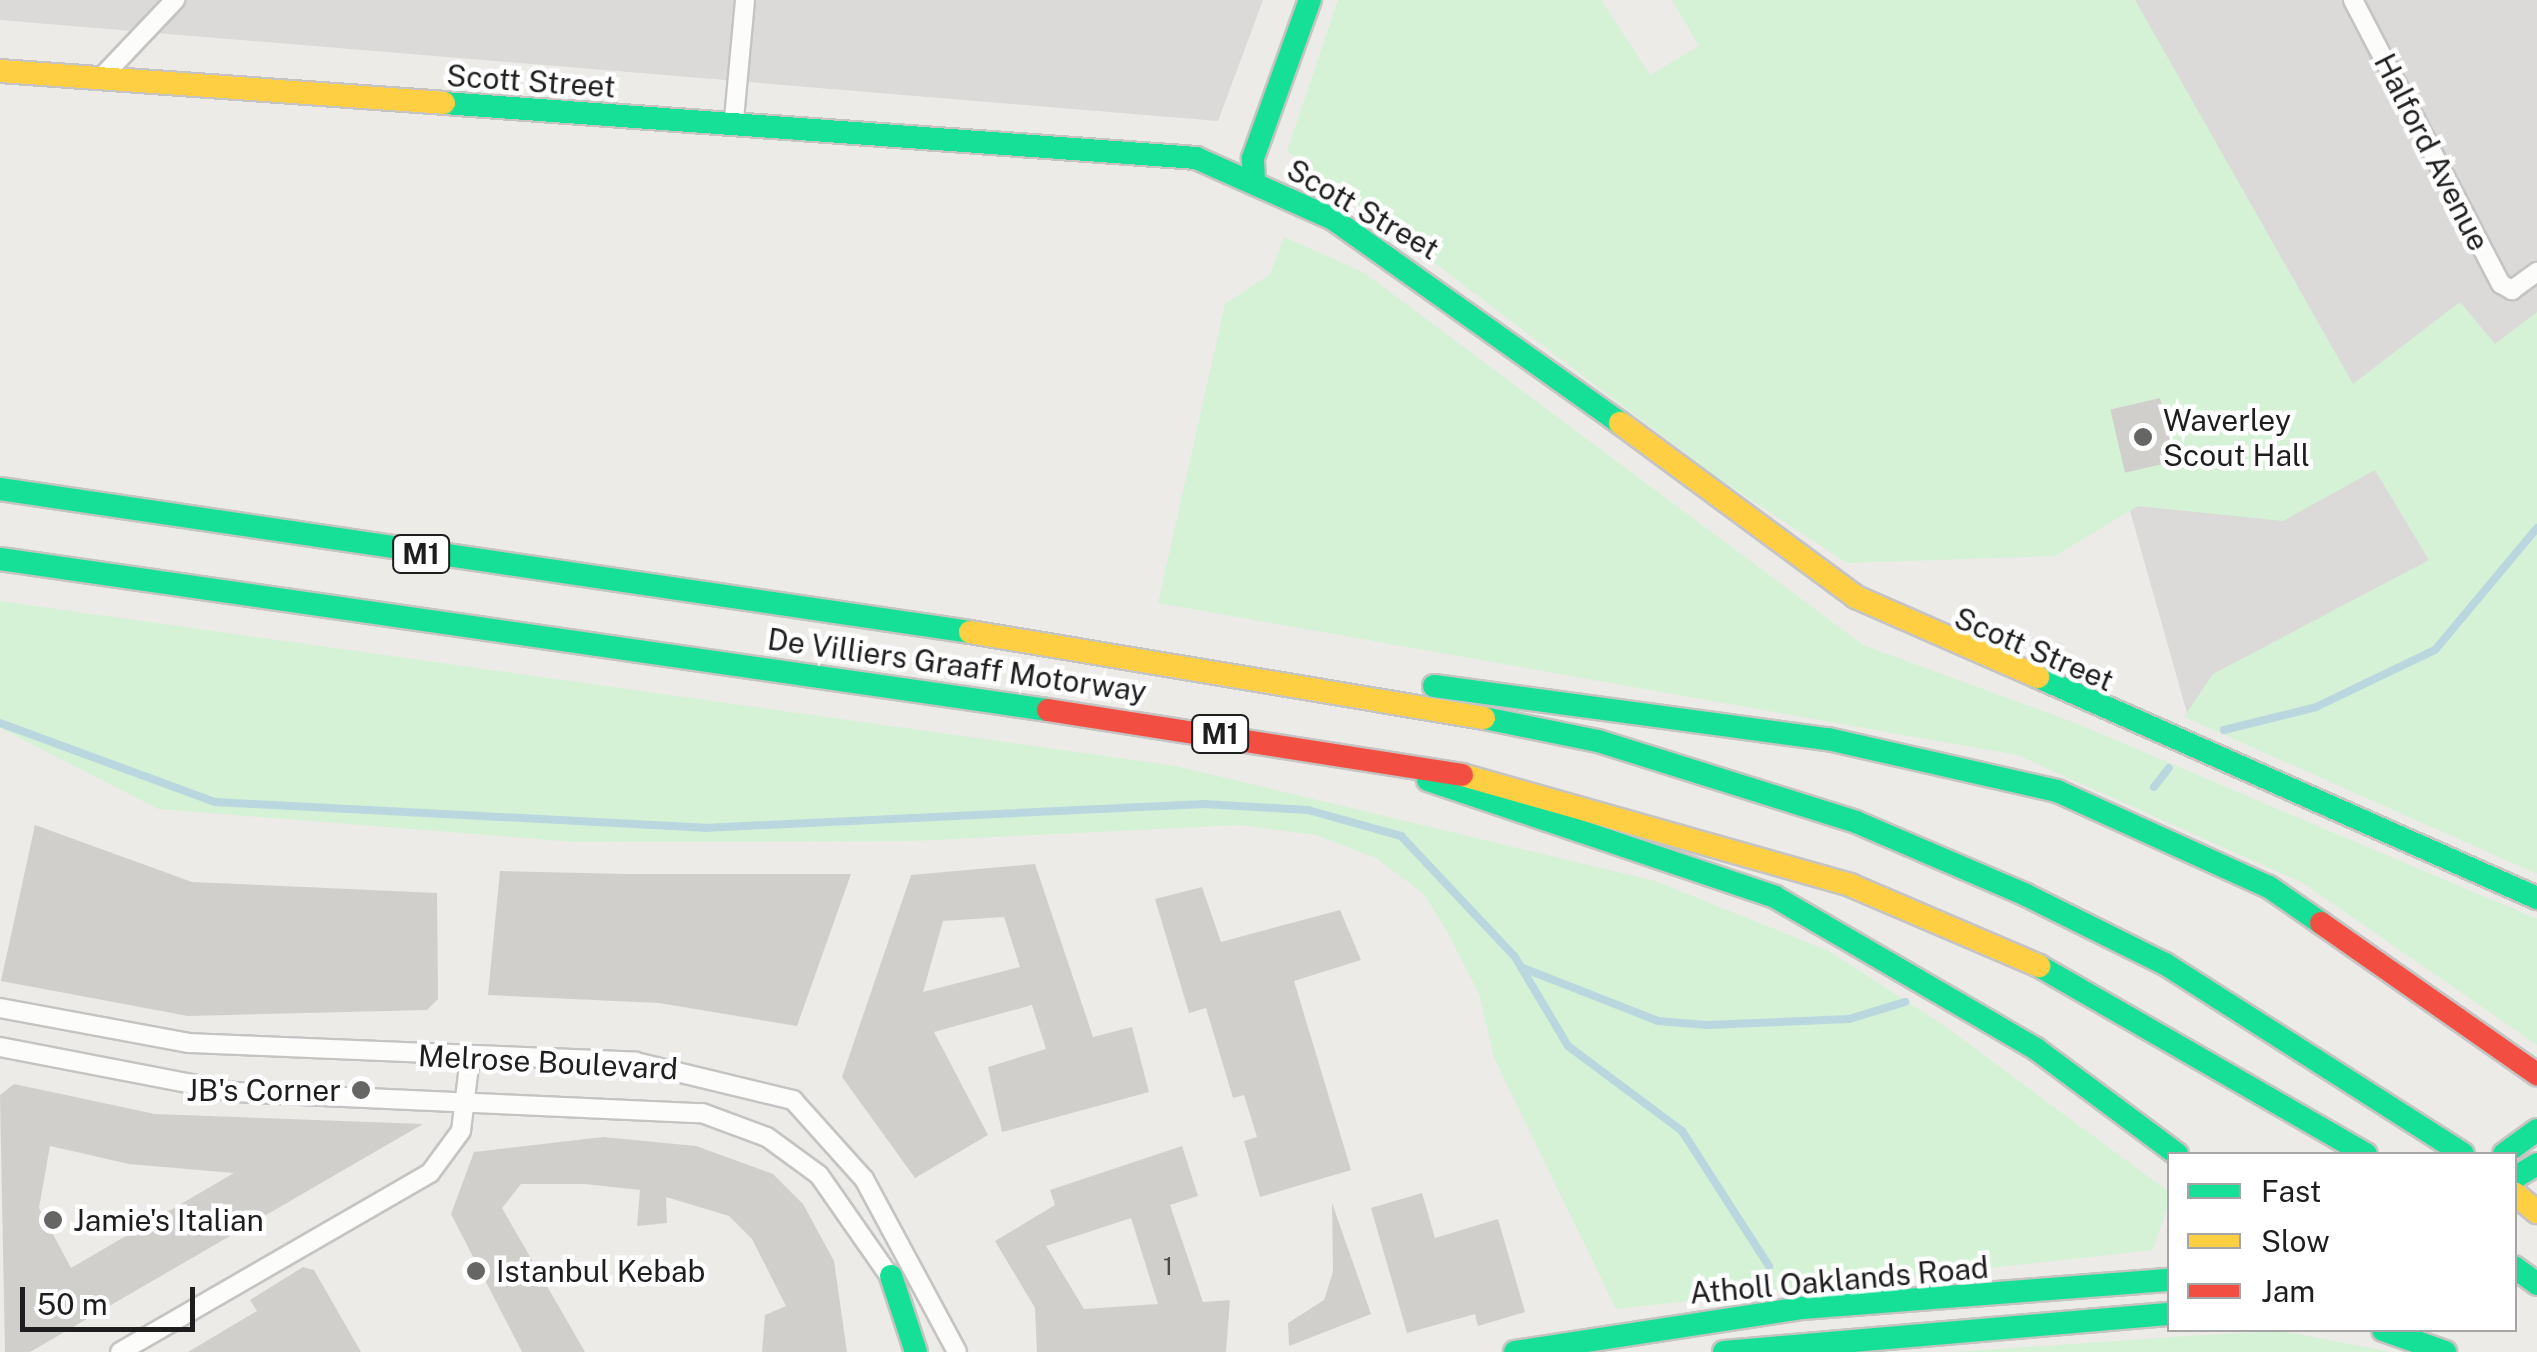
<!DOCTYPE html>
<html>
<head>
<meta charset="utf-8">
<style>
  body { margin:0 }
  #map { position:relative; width:2537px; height:1352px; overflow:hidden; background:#ecebe7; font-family:"Public Sans",sans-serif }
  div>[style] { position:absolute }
  .residential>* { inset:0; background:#dbdad8 }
  .park>* { inset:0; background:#d5f2d6 }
  .stream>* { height:8px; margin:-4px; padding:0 4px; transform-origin:4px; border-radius:4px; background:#bad6df }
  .building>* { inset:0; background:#d0cfcc; transform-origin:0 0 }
  .roads { filter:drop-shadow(2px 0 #c5c4c3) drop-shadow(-2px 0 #c5c4c3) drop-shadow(0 2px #c5c4c3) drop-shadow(0 -2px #c5c4c3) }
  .street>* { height:18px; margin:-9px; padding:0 9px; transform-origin:9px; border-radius:9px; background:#fcfcfb }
  .fast>* { height:22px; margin:-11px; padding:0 11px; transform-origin:11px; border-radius:11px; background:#16e098 }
  .slow>* { height:22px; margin:-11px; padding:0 11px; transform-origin:11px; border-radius:11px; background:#ffcf43 }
  .jam>* { height:22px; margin:-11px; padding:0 11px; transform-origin:11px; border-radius:11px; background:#f24e42 }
  .dots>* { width:28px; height:28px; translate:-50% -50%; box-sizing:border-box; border:5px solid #fff; border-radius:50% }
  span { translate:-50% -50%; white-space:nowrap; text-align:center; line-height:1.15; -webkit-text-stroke:9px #fff; paint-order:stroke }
  .number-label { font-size:25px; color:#4a4a4a }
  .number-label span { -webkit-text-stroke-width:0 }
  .shield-label span { padding:2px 8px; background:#fff; border:2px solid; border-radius:8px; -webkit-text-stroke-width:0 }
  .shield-label { font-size:28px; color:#1e1e1e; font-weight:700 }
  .street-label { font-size:30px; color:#1e1e1e }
  .poi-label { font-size:30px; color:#1e1e1e }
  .left { translate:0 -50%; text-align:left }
  .right { translate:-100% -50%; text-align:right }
  .legend { position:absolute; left:2167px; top:1152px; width:350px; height:180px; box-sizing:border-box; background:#fff; border:2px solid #a5a5a5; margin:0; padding:12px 18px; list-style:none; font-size:30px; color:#1e1e1e }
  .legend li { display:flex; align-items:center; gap:20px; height:50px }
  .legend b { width:50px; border:2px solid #a5a5a5 }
  .scale { position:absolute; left:20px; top:1287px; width:175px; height:45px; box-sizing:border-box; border:5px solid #1e1e1e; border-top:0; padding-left:12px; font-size:30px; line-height:35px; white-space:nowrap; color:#1e1e1e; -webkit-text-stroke:8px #fff; paint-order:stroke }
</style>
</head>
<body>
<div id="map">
  <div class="residential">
    <div style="clip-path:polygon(0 0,1263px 0,1218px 121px,0 20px)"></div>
    <div style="clip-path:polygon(1986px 0,2537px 0,2537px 463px,2434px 562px,2187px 713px)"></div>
  </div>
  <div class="park">
    <div style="clip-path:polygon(1338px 0,1601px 0,1650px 75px,1699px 46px,1672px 0,2135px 0,2353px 384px,2460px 302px,2495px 344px,2537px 312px,2537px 874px,2184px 717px,2213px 674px,2429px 560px,2375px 470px,2283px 521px,2138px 506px,2055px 556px,1847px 563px,1719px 479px,1287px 151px)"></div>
    <div style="clip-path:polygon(1284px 237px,1363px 272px,1863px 645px,2073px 722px,2537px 919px,2537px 1045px,2303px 883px,2017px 755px,1158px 603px,1225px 304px,1270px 274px)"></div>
    <div style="clip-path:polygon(0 601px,1176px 766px,1655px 881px,1829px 951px,1946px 1027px,2169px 1192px,2169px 1201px,2153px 1250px,1616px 1309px,1494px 1058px,1479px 994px,1448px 933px,1424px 894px,1376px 858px,1316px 835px,1240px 825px,912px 841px,575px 842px,158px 809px,0 728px)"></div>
    <div style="clip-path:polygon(2282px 1331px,2391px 1352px,1955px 1352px,2202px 1335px)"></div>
  </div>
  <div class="stream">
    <div style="left:0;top:723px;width:229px;rotate:20.2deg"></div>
    <div style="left:215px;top:802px;width:490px;rotate:3deg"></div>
    <div style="left:704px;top:828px;width:501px;rotate:-2.75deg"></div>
    <div style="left:1204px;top:804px;width:104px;rotate:3.3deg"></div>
    <div style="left:1308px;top:810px;width:97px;rotate:15.6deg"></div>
    <div style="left:1401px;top:836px;width:166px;rotate:46.7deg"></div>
    <div style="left:1515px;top:957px;width:104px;rotate:59.2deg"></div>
    <div style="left:1568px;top:1046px;width:142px;rotate:36.7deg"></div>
    <div style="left:1682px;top:1131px;width:161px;rotate:57.2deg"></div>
    <div style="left:2224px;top:730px;width:95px;rotate:-14deg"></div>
    <div style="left:2316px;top:707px;width:132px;rotate:-25.6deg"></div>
    <div style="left:2435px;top:650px;width:159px;rotate:-50.1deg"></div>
    <div style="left:2154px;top:787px;width:24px;rotate:-52deg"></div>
    <div style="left:1523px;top:968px;width:145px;rotate:21.4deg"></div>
    <div style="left:1658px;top:1021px;width:49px;rotate:4.7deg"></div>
    <div style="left:1707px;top:1025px;width:142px;rotate:-2.4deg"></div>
    <div style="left:1849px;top:1019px;width:59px;rotate:-16.9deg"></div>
  </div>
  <div class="building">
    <div style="left:2160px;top:398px;width:65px;height:51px;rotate:77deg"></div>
    <div style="clip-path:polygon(35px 825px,192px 882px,437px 893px,438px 999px,427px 1010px,188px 1016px,1px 981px)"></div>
    <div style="clip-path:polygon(evenodd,1035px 864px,1093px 1037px,1132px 1027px,1149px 1092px,1002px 1132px,988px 1067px,1046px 1049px,1032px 1005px,934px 1032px,988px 1135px,915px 1178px,842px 1077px,911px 875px,1035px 864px,1004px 917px,1020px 967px,923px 992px,943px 921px,1004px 917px)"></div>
    <div style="clip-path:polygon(500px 871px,626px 874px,851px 874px,797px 1026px,659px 1003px,488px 995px)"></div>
    <div style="clip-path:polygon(1202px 887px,1221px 942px,1340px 910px,1361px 960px,1294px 981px,1351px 1170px,1260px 1197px,1244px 1141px,1257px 1137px,1244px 1095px,1233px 1098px,1206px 1008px,1189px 1013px,1155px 899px)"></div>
    <div style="clip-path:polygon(evenodd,14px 1084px,155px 1114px,423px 1124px,30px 1352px,5px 1352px,0 1095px,14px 1084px,50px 1146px,129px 1164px,234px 1173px,71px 1268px,39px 1208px,50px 1146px)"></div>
    <div style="clip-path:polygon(603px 1137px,696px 1146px,773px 1174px,803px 1204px,834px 1261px,847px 1352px,762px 1352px,765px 1315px,786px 1306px,752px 1239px,729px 1216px,666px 1197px,667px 1223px,637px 1226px,640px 1190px,585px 1184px,521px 1184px,502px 1208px,585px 1352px,522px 1352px,451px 1214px,474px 1152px)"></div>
    <div style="clip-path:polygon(evenodd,1182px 1146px,1198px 1196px,1170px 1205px,1203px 1302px,1230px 1300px,1226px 1352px,1037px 1352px,1035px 1308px,995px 1241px,1055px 1205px,1050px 1190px,1182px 1146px,1131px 1218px,1158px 1304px,1084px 1309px,1046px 1246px,1131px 1218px)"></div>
    <div style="clip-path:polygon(1422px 1193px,1435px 1238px,1498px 1219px,1525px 1312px,1478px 1326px,1475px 1314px,1407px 1333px,1371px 1208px)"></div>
    <div style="clip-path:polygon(1332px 1203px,1371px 1314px,1289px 1346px,1288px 1323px,1324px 1300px,1333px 1272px)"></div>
    <div style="clip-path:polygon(303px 1267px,314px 1270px,361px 1352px,188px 1352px,257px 1311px,250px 1300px)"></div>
  </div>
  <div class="roads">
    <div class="street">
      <div style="left:2353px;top:0;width:320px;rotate:62.5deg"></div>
      <div style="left:2501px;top:284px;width:13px;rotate:29deg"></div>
      <div style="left:2512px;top:290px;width:31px;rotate:-36deg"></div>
      <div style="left:101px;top:78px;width:108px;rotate:-46.5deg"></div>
      <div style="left:734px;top:119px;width:120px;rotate:-84.7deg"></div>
      <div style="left:0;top:1008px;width:192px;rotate:10.5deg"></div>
      <div style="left:189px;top:1043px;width:447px;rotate:2.4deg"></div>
      <div style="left:636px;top:1062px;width:162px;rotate:13.6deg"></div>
      <div style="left:793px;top:1100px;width:106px;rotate:48.1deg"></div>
      <div style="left:864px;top:1179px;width:196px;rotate:61.7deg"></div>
      <div style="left:0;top:1047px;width:237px;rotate:10.9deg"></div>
      <div style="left:233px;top:1092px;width:469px;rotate:2.6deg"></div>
      <div style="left:702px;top:1113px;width:69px;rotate:20.3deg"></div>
      <div style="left:767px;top:1137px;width:64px;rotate:36.2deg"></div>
      <div style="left:819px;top:1175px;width:133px;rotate:55.1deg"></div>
      <div style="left:120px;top:1352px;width:358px;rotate:-30deg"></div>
      <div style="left:430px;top:1173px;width:52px;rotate:-53.6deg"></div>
      <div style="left:461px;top:1131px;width:74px;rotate:-83deg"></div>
    </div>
    <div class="fast">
      <div style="left:444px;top:103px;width:754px;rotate:4.18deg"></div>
      <div style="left:1196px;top:158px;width:150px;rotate:24deg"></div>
      <div style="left:1333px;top:219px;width:352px;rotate:35.4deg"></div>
      <div style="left:1254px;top:180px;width:22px;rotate:-93deg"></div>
      <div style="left:1253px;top:158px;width:168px;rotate:-70.2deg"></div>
      <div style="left:0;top:489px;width:980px;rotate:8.39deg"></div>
      <div style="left:0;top:559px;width:1059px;rotate:8.2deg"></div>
      <div style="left:2038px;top:677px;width:546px;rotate:23.89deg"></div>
      <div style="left:1434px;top:686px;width:398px;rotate:7.7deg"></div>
      <div style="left:1828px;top:739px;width:235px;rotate:12.8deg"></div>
      <div style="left:2057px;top:791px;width:233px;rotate:24.4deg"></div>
      <div style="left:2269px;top:887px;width:63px;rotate:34.7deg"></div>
      <div style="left:1484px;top:718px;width:116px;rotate:11.4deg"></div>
      <div style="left:1598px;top:741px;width:270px;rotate:17.4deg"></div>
      <div style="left:1856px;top:822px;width:185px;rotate:23.2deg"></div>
      <div style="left:2026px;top:895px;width:155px;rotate:26.4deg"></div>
      <div style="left:2165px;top:964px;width:353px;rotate:32.5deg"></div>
      <div style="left:1428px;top:780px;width:366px;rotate:18.6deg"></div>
      <div style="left:1775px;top:897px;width:302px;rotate:30.2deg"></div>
      <div style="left:2036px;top:1049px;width:176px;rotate:36.7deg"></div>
      <div style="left:2039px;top:966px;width:377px;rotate:29.9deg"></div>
      <div style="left:2504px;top:1154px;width:41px;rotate:-36deg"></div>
      <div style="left:2514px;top:1178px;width:27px;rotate:-31deg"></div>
      <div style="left:2514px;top:1267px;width:29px;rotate:36deg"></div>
      <div style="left:891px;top:1276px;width:80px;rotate:71.8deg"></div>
      <div style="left:2383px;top:1330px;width:66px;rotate:19.5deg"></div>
      <div style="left:1515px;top:1352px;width:290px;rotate:-8.7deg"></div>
      <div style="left:1802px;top:1308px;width:369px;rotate:-4.4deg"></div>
      <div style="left:1724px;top:1352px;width:448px;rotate:-4.9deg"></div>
    </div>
    <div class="slow">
      <div style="left:0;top:71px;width:445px;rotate:4.1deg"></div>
      <div style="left:1620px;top:423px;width:293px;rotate:36.4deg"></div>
      <div style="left:1856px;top:597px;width:199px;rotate:23.7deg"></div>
      <div style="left:970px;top:632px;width:521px;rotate:9.5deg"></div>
      <div style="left:1462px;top:775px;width:403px;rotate:15.8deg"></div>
      <div style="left:1850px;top:885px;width:206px;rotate:23.2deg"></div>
      <div style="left:2514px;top:1193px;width:30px;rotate:40deg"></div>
    </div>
    <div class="jam">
      <div style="left:1048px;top:710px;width:419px;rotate:8.9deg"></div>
      <div style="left:2321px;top:923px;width:264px;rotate:35deg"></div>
    </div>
  </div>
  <div class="dots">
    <div style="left:2143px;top:437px;background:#666664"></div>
    <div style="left:361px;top:1090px;background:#666664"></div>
    <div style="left:53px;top:1220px;background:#666664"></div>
    <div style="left:476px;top:1271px;background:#666664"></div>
  </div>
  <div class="number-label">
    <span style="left:1168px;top:1266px">1</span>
  </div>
  <div class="shield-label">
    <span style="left:421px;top:554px">M1</span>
    <span style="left:1220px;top:734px">M1</span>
  </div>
  <div class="street-label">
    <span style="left:531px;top:81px;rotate:4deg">Scott Street</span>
    <span style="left:2432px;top:152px;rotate:63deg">Halford Avenue</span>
    <span style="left:1363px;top:209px;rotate:30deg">Scott Street</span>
    <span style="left:2034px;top:649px;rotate:23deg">Scott Street</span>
    <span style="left:957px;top:665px;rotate:8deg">De Villiers Graaff Motorway</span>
    <span style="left:548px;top:1062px;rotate:3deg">Melrose Boulevard</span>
    <span style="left:1839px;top:1280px;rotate:-5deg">Atholl Oaklands Road</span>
  </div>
  <div class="poi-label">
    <span class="left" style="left:2163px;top:437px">Waverley<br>Scout Hall</span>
    <span class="right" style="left:341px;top:1090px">JB's Corner</span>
    <span class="left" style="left:73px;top:1220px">Jamie's Italian</span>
    <span class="left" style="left:496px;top:1271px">Istanbul Kebab</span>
  </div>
  <ul class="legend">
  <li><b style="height:12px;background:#16e098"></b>Fast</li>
  <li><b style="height:12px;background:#ffcf43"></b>Slow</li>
  <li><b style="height:12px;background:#f24e42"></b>Jam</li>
  </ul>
  <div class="scale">50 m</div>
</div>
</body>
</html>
